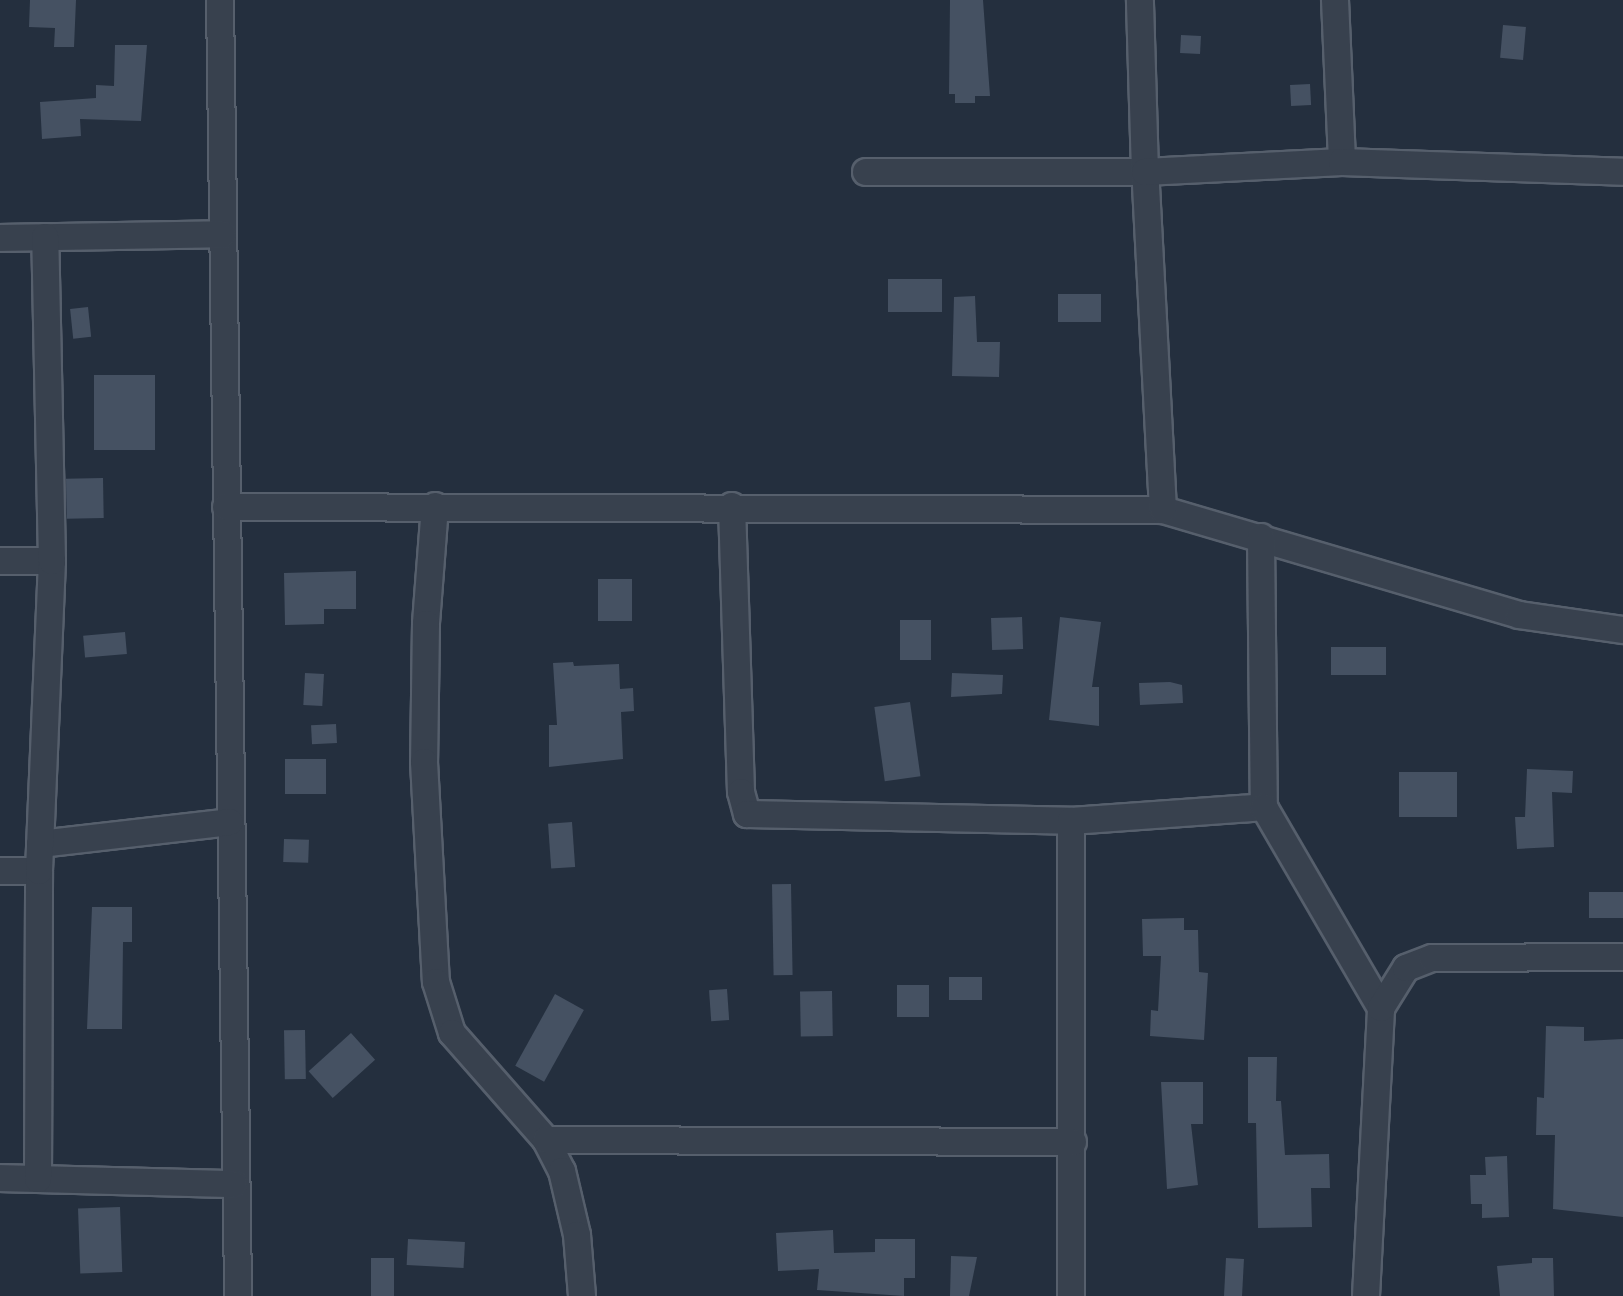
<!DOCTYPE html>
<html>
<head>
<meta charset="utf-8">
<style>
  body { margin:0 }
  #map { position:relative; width:1623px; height:1296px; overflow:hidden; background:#242f3e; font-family:"Alegreya Sans",sans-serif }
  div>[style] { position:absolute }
  .building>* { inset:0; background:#455162; transform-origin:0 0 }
  .roads { filter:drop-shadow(2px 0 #565f6c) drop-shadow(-2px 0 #565f6c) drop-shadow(0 2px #565f6c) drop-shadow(0 -2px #565f6c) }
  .minor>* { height:26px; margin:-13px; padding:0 13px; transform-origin:13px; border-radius:13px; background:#38414e }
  span { translate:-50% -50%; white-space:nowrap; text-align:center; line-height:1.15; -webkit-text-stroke:8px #1d2633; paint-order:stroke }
</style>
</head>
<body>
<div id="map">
  <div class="building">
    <div style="clip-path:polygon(30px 0,76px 0,74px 47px,54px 47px,55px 28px,29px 27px)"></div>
    <div style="clip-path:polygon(950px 0,983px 0,990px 96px,975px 96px,975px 103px,955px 103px,955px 94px,949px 94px)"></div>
    <div style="left:1503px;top:25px;width:23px;height:33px;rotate:5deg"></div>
    <div style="left:1181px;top:35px;width:20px;height:18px;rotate:3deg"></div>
    <div style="clip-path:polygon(115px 45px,147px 45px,141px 121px,80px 119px,81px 136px,42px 139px,40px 102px,96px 98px,96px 85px,114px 86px)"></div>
    <div style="left:1310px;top:84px;width:21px;height:20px;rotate:87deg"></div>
    <div style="left:888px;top:279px;width:54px;height:33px"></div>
    <div style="left:1058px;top:294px;width:43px;height:28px"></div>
    <div style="clip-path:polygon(975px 296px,977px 342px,1000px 342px,999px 377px,952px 376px,954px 297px)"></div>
    <div style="left:88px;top:307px;width:30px;height:18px;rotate:84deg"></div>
    <div style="left:94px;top:375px;width:61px;height:75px"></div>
    <div style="left:103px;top:478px;width:40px;height:37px;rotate:89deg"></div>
    <div style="clip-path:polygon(356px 571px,356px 609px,324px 609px,324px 624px,285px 625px,284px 573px)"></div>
    <div style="left:598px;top:579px;width:34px;height:42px"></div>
    <div style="left:1022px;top:617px;width:32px;height:31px;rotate:88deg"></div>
    <div style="clip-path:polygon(1060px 617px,1101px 622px,1092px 687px,1099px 687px,1099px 726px,1049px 720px)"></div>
    <div style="left:931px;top:620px;width:40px;height:31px;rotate:90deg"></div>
    <div style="left:125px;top:632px;width:22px;height:42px;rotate:85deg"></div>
    <div style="left:1386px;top:647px;width:28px;height:55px;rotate:90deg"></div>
    <div style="clip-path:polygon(573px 662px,574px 666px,619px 664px,620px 689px,633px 688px,634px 711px,621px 712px,623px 759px,549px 767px,549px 725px,557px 725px,553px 663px)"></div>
    <div style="left:305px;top:673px;width:19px;height:32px;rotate:3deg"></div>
    <div style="clip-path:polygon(952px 673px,1003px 675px,1002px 694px,951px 697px)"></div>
    <div style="clip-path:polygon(1170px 682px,1182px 685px,1183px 703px,1140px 705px,1139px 683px)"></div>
    <div style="left:910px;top:702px;width:75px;height:36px;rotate:82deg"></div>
    <div style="left:336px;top:724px;width:19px;height:25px;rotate:87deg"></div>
    <div style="left:326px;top:759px;width:35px;height:41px;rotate:90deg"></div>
    <div style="clip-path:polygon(1527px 769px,1573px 771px,1572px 793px,1552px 792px,1554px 847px,1517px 849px,1515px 817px,1525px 817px)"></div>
    <div style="left:1457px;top:772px;width:45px;height:58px;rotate:90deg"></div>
    <div style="left:572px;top:822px;width:45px;height:24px;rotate:86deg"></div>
    <div style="left:284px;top:839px;width:25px;height:23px;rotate:2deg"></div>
    <div style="left:791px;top:884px;width:91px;height:19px;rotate:89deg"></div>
    <div style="left:1589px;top:892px;width:34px;height:26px"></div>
    <div style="clip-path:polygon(92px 907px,132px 907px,132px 942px,123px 942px,122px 1029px,87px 1029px)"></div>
    <div style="clip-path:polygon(1184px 918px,1184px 930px,1198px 930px,1199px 972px,1208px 973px,1204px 1040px,1150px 1036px,1151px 1010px,1158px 1011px,1161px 956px,1143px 956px,1142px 919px)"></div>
    <div style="left:982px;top:977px;width:23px;height:33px;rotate:90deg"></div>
    <div style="left:897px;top:985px;width:32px;height:32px"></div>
    <div style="left:727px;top:989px;width:31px;height:18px;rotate:86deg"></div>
    <div style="left:832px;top:991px;width:45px;height:32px;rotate:89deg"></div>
    <div style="left:555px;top:994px;width:33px;height:82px;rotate:29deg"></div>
    <div style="clip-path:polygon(1546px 1026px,1584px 1027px,1584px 1041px,1623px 1039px,1623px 1217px,1553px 1209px,1555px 1135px,1536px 1135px,1537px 1097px,1544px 1098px)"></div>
    <div style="left:305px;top:1030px;width:49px;height:21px;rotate:89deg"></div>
    <div style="left:351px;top:1033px;width:36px;height:57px;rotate:48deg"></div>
    <div style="clip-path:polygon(1248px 1057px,1277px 1057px,1276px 1101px,1281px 1101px,1285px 1155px,1329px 1154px,1330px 1188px,1311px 1188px,1312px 1227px,1258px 1228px,1256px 1123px,1248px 1123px)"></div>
    <div style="clip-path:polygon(1161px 1082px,1203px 1082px,1203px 1124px,1191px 1124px,1198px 1185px,1167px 1189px)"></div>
    <div style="clip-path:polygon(1507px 1156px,1509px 1217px,1482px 1218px,1482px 1204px,1471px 1204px,1470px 1175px,1486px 1175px,1485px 1157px)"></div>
    <div style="left:120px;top:1207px;width:65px;height:42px;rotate:88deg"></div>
    <div style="clip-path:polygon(833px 1230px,834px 1253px,875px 1252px,875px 1239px,915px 1239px,915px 1278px,904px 1278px,904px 1296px,817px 1290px,819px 1269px,778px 1271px,776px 1233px)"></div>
    <div style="left:408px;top:1239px;width:57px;height:26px;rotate:3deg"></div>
    <div style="clip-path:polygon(951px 1256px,977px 1257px,969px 1296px,950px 1296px)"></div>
    <div style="left:371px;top:1258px;width:23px;height:38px"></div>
    <div style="left:1226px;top:1258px;width:18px;height:38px;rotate:3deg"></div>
    <div style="clip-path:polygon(1532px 1258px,1553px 1258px,1554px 1296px,1500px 1296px,1497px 1266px,1532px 1263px)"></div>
  </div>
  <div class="roads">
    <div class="minor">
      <div style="left:220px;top:0;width:1296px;rotate:89.2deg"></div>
      <div style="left:1335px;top:0;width:162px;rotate:87.5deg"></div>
      <div style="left:866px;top:172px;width:279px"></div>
      <div style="left:1145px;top:172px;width:172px;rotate:-91.7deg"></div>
      <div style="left:0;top:238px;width:223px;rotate:-1deg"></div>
      <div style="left:435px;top:506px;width:118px;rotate:94.4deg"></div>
      <div style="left:426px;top:624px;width:138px;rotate:90.8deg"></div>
      <div style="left:424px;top:762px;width:220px;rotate:86.9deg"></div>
      <div style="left:436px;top:982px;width:53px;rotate:72.6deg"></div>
      <div style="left:452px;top:1033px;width:142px;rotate:48.7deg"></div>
      <div style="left:546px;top:1140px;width:35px;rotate:63deg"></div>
      <div style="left:562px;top:1171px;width:66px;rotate:76.8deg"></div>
      <div style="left:577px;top:1235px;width:61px;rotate:85.3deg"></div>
      <div style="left:732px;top:506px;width:286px;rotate:88.2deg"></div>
      <div style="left:741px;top:792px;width:23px;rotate:75deg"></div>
      <div style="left:747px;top:814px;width:324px;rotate:1.2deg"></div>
      <div style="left:1071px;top:821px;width:194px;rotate:-4.1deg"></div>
      <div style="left:226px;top:507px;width:937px;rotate:0.18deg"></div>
      <div style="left:1163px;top:510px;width:371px;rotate:16.4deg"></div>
      <div style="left:1519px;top:615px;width:105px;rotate:8.2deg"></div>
      <div style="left:1163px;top:510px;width:338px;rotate:-93deg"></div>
      <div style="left:1145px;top:172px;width:197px;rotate:-2.9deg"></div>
      <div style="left:1342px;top:162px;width:281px;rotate:2deg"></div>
      <div style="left:1261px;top:537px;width:270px;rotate:89.4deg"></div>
      <div style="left:1264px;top:807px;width:233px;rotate:59.8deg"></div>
      <div style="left:0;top:561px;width:52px"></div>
      <div style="left:1071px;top:821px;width:475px;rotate:90deg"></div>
      <div style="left:40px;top:844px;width:191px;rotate:-6.6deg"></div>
      <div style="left:0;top:871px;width:39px"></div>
      <div style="left:546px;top:1140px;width:527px;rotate:0.22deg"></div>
      <div style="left:0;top:1178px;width:234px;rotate:1.5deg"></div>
      <div style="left:38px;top:1179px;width:308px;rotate:-89.8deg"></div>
      <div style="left:39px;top:871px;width:310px;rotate:-87.6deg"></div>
      <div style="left:52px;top:561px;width:324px;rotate:-91.2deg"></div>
      <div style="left:1366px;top:1296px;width:288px;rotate:-87deg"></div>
      <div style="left:1381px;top:1008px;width:47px;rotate:-58deg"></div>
      <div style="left:1406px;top:968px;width:28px;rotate:-21deg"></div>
      <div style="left:1432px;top:958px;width:191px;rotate:-0.3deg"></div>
    </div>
  </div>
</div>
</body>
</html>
